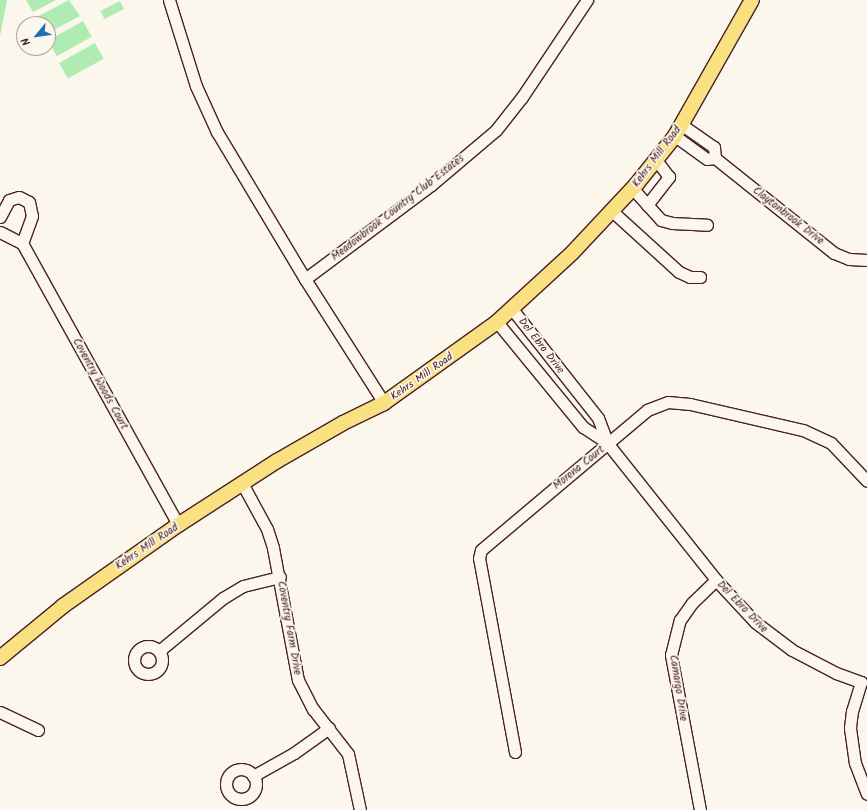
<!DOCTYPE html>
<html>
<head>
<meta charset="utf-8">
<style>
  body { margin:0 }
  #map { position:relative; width:867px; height:810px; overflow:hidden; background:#fbf7ec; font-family:Kalam,sans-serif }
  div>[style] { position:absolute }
  .green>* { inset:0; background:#b0ecb2; transform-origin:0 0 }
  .roads { filter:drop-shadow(1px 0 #4a1f2b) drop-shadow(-1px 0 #4a1f2b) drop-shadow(0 1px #4a1f2b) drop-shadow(0 -1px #4a1f2b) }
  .minor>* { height:11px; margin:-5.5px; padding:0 5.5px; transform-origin:5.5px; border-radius:5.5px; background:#fbf7ec }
  .minor>.ring { margin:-5.5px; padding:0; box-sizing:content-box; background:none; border:11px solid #fbf7ec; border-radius:50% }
  .major>* { height:14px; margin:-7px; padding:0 7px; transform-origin:7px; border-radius:7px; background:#f9e181 }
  span { translate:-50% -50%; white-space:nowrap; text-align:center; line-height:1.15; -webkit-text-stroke:3.5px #fbf7ec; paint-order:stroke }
  .street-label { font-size:11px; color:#4a1f2b }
  .north { position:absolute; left:16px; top:16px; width:40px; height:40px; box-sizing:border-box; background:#fbf7ec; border:1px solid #b4a19f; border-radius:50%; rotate:241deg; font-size:11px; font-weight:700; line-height:16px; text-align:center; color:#4a1f2b }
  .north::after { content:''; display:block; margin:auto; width:14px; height:18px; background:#1f6fb2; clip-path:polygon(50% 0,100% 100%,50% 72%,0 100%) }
</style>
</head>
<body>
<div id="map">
  <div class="green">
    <div style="clip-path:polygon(0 0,7px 0,0 36px)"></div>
    <div style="clip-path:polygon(26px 0,56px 0,33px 12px)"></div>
    <div style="clip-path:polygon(69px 0,80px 16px,48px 33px,48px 24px,39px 24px,35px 18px)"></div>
    <div style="left:120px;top:1px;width:9px;height:22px;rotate:63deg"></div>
    <div style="left:83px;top:21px;width:18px;height:40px;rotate:61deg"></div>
    <div style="left:95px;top:43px;width:18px;height:41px;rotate:61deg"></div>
  </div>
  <div class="roads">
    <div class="minor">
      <div style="left:169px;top:0;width:90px;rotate:72.6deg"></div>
      <div style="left:196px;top:86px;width:51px;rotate:65.5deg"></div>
      <div style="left:217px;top:132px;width:171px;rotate:59.1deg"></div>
      <div style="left:305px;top:279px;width:147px;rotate:57.5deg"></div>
      <div style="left:682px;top:125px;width:39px;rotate:35deg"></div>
      <div style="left:714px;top:147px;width:11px;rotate:85deg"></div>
      <div style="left:675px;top:136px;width:39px;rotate:36deg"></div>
      <div style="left:707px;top:159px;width:8px;rotate:-7deg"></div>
      <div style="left:715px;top:158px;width:152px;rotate:38.6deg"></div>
      <div style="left:834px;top:253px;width:16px;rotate:22deg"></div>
      <div style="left:849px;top:259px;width:18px;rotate:3deg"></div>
      <div style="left:633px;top:189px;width:42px;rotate:47.9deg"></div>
      <div style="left:661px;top:220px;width:11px;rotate:15deg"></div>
      <div style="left:672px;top:223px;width:35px;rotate:3deg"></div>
      <div style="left:647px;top:205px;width:36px;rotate:-52deg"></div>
      <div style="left:669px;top:177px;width:21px;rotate:-127deg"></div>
      <div style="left:613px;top:212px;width:89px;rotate:42.3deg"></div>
      <div style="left:679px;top:272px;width:12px;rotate:24deg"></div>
      <div style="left:690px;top:277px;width:10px"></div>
      <div style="left:0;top:217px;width:19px;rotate:-62deg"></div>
      <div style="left:9px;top:200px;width:10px;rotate:-17deg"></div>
      <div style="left:19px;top:197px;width:11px;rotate:27deg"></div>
      <div style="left:29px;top:202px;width:14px;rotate:78deg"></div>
      <div style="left:32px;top:216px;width:29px;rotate:110deg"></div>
      <div style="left:0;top:232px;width:25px;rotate:27deg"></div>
      <div style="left:22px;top:243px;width:322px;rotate:61deg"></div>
      <div style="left:305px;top:279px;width:157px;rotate:-36.7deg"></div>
      <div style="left:431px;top:185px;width:85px;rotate:-40.2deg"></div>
      <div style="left:496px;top:130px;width:42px;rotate:-51.8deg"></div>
      <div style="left:522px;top:97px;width:117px;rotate:-56.2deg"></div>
      <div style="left:512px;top:309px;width:139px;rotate:51.7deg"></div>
      <div style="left:598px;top:418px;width:28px;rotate:69deg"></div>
      <div style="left:608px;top:444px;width:174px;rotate:51.5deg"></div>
      <div style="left:716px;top:580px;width:57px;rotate:47.1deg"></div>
      <div style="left:755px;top:622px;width:46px;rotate:37.1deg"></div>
      <div style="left:792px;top:650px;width:50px;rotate:27.6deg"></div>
      <div style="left:836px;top:673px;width:27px;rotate:20deg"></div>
      <div style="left:861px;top:682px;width:30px;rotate:107deg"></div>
      <div style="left:852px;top:711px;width:17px;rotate:97deg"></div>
      <div style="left:850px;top:728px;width:35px;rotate:82deg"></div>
      <div style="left:855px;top:763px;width:33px;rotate:69deg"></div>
      <div style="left:497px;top:322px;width:136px;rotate:50.7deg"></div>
      <div style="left:583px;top:427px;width:30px;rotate:33deg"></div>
      <div style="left:243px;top:485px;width:50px;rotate:61.4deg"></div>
      <div style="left:267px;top:529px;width:20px;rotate:72deg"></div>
      <div style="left:273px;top:548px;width:134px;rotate:79.3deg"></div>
      <div style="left:298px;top:680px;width:33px;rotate:63deg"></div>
      <div style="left:313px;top:709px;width:57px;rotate:52.1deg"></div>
      <div style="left:348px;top:754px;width:57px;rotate:77.9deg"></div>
      <div class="ring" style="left:134px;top:646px;width:17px;height:17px"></div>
      <div style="left:159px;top:651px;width:83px;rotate:-39.6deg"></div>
      <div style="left:223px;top:598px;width:23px;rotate:-31deg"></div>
      <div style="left:243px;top:586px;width:38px;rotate:-14deg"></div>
      <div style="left:0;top:712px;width:42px;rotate:25.3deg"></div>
      <div style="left:515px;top:752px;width:197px;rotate:-100.5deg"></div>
      <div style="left:479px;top:558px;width:8px;rotate:-76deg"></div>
      <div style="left:481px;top:550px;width:217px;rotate:-40.1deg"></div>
      <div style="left:647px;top:410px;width:22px;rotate:-21deg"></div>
      <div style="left:668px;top:402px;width:22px;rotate:5deg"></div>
      <div style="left:690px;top:404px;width:116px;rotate:13deg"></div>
      <div style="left:803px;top:430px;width:31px;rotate:25deg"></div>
      <div style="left:831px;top:443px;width:52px;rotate:46.5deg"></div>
      <div class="ring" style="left:226px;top:769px;width:19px;height:19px"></div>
      <div style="left:253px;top:776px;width:47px;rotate:-29.3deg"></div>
      <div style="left:294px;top:753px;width:43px;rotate:-35.5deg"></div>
      <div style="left:700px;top:810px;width:158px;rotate:-100.6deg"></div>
      <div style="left:671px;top:655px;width:36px;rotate:-76deg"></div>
      <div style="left:680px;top:620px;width:21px;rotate:-55deg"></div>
      <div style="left:692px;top:603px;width:33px;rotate:-44deg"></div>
    </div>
    <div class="major">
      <div style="left:0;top:658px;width:82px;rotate:-39.5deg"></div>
      <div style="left:63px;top:606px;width:141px;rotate:-35.2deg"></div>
      <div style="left:178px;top:525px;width:118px;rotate:-32.9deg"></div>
      <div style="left:277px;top:461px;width:76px;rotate:-29.9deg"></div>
      <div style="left:343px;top:423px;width:46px;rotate:-26deg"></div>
      <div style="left:384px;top:403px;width:139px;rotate:-35.6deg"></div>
      <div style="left:497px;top:322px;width:103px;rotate:-42.6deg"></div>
      <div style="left:573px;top:252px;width:91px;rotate:-46.8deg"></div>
      <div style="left:635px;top:186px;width:64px;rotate:-51.3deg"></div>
      <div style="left:675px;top:136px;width:156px;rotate:-60.5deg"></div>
    </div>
  </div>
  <div class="street-label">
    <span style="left:657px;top:157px;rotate:-53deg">Kehrs Mill Road</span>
    <span style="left:398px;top:208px;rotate:-38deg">Meadowbrook Country Club Estates</span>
    <span style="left:788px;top:216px;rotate:38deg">Claytonbrook Drive</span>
    <span style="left:541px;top:346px;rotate:52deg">Del Ebro Drive</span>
    <span style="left:422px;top:377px;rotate:-35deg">Kehrs Mill Road</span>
    <span style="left:100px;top:384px;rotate:61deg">Coventry Woods Court</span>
    <span style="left:579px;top:468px;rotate:-39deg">Morena Court</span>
    <span style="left:147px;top:547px;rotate:-34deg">Kehrs Mill Road</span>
    <span style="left:742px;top:607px;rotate:46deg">Del Ebro Drive</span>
    <span style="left:289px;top:628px;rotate:80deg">Coventry Farm Drive</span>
    <span style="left:678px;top:688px;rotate:81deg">Camargo Drive</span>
  </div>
  <div class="north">N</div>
</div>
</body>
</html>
